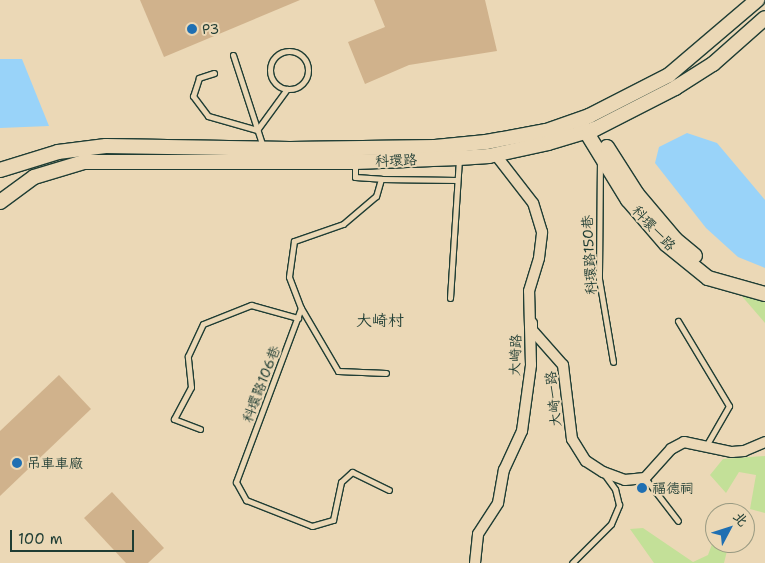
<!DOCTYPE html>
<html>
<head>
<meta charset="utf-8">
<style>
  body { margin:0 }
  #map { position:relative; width:765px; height:563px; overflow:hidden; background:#ebd8b6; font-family:"Shantell Sans","LXGW WenKai TC",sans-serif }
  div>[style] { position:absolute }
  .green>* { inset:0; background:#c3e098 }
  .water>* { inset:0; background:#99d3f9 }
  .building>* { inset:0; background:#d0b28c }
  .roads { filter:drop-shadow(1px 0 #1f3d34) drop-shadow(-1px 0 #1f3d34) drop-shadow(0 1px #1f3d34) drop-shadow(0 -1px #1f3d34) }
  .lane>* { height:5px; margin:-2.5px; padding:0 2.5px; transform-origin:2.5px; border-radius:2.5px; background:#ebd8b6 }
  .lane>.ring { margin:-2.5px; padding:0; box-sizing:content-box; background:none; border:5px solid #ebd8b6; border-radius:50% }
  .street>* { height:10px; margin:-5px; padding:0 5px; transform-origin:5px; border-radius:5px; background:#ebd8b6 }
  .secondary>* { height:14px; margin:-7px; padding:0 7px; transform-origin:7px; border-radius:7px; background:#ebd8b6 }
  .dots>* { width:14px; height:14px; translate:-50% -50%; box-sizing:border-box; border:2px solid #ebd8b6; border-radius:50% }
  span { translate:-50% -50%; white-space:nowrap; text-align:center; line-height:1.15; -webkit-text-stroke:4px #ebd8b6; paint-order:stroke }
  .poi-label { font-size:14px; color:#1f3d34 }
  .left { translate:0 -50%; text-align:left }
  .street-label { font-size:14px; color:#1f3d34 }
  .quarter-label { font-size:16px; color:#1f3d34 }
  .north { position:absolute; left:705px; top:503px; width:50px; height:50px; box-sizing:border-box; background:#ebd8b6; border:1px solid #999a82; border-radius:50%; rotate:50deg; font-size:14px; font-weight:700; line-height:20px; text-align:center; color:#1f3d34 }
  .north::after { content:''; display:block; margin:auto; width:18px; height:22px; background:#1f6fb2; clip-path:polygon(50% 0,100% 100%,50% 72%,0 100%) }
  .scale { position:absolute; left:10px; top:530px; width:124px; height:22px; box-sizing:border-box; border:2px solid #1f3d34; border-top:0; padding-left:6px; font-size:15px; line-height:18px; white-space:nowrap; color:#1f3d34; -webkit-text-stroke:4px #ebd8b6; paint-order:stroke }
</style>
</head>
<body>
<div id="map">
  <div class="green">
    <div style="clip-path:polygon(734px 287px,765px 297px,765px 323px)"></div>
    <div style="clip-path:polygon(765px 456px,765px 513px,750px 509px,756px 475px,739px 472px,726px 493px,710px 475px,723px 459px)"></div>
    <div style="clip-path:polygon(643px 528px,693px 562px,708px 555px,715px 536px,715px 543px,729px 543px,724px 563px,654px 563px,630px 529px)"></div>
  </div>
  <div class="water">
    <div style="clip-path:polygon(0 59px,22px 59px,49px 126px,0 128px)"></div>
    <div style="clip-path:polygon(687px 133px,717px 143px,765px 200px,765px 268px,738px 257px,706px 228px,655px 163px,659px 147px)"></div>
  </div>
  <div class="building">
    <div style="clip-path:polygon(140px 0,300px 0,164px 57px)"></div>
    <div style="clip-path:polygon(374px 0,485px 0,497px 51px,409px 65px,365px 84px,348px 42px,385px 27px)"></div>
    <div style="clip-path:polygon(59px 375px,91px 409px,0 496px,0 431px)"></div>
    <div style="clip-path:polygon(112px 492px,164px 548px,148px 563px,126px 563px,84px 518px)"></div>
  </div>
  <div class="roads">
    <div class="lane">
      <div class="ring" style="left:270px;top:51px;width:33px;height:33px"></div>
      <div style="left:233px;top:55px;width:97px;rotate:71.9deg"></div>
      <div style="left:214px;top:73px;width:16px;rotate:162deg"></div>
      <div style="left:199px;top:78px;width:19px;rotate:108deg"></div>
      <div style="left:193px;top:96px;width:25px;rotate:53deg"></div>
      <div style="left:208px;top:116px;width:51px;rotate:15.9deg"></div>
      <div style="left:257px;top:130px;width:51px;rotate:-53.8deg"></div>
      <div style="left:600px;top:159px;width:120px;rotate:90.5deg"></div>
      <div style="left:599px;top:279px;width:84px;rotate:80.4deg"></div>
      <div style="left:355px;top:164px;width:13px;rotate:90deg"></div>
      <div style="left:355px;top:177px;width:26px;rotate:4deg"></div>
      <div style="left:381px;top:179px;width:18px;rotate:106deg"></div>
      <div style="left:376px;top:196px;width:43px;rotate:139.7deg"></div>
      <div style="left:343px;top:224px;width:52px;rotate:160.9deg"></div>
      <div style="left:294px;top:241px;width:36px;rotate:98deg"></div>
      <div style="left:289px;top:277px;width:33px;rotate:69deg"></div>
      <div style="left:301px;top:308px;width:186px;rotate:110.5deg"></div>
      <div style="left:236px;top:482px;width:21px;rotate:61deg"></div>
      <div style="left:246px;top:500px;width:71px;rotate:21.5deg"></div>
      <div style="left:312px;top:526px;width:22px;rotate:-16deg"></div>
      <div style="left:333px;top:520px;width:39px;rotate:-78deg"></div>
      <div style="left:341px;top:482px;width:15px;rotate:-42deg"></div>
      <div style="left:352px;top:472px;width:41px;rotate:25.9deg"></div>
      <div style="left:381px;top:179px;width:76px;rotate:0.8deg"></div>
      <div style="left:450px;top:298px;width:140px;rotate:-86.3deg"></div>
      <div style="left:301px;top:308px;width:73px;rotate:59.6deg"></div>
      <div style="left:338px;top:371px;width:48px;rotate:2.4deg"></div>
      <div style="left:678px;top:321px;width:99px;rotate:59deg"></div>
      <div style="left:729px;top:406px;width:46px;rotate:119.9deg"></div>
      <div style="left:200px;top:429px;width:28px;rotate:-159deg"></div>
      <div style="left:174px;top:419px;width:36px;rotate:-62deg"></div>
      <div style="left:191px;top:387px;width:31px;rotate:-96deg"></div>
      <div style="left:188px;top:356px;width:35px;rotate:-65deg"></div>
      <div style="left:203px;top:324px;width:52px;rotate:-21.6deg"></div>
      <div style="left:251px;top:305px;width:49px;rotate:15.5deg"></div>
      <div style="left:645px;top:478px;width:54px;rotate:52.5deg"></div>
      <div style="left:572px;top:563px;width:55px;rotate:-45deg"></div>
      <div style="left:611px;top:524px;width:21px;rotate:-67deg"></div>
      <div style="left:619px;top:505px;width:16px;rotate:-104deg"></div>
      <div style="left:615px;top:489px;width:17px;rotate:-126deg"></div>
    </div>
    <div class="street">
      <div style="left:532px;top:323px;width:7px;rotate:90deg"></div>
      <div style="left:532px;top:330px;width:47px;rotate:48.5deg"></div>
      <div style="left:563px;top:365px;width:75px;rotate:83.1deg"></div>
      <div style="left:572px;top:439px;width:26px;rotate:58deg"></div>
      <div style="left:586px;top:461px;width:20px;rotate:33deg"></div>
      <div style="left:603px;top:472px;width:23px;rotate:20deg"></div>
      <div style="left:625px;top:480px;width:20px;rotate:-6deg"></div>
      <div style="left:645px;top:478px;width:39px;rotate:-48deg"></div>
      <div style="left:671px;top:449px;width:15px;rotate:-28deg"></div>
      <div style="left:684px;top:442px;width:49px;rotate:11.8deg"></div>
      <div style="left:732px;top:452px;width:12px;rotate:-5deg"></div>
      <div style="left:744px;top:451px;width:23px;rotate:-23deg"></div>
      <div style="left:475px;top:563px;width:29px;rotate:-84deg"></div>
      <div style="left:478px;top:534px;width:37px;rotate:-57deg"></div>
      <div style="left:498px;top:503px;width:34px;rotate:-80deg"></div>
      <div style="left:504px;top:470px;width:43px;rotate:-65.2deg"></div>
      <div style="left:522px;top:431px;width:67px;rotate:-82.2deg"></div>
      <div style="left:531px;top:365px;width:74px;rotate:-91.5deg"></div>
      <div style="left:529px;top:291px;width:34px;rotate:-73deg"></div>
      <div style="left:539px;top:258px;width:26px;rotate:-83deg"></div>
      <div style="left:542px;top:232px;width:30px;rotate:-107deg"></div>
      <div style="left:533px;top:203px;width:62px;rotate:-127.8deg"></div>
    </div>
    <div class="secondary">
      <div style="left:582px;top:125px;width:88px;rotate:58.5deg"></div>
      <div style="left:628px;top:200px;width:58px;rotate:49.2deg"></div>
      <div style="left:666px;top:244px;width:54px;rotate:39deg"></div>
      <div style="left:708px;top:278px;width:59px;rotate:15.7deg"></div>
      <div style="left:607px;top:147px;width:56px;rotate:57.4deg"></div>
      <div style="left:637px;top:194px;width:59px;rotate:49.8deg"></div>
      <div style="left:675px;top:239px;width:26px;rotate:40deg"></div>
      <div style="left:0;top:170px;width:61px;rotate:-17.2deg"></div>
      <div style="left:58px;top:152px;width:48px;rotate:-7.1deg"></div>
      <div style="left:106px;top:146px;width:184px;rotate:0.9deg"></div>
      <div style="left:290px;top:149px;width:145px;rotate:-0.8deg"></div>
      <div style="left:435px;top:147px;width:51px;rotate:-5.6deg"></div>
      <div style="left:486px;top:142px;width:61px;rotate:-10.4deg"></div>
      <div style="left:546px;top:131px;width:46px;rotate:-19.2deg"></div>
      <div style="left:589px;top:116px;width:90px;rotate:-27.1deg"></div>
      <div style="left:669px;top:75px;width:116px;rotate:-40.4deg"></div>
      <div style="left:0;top:202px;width:42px;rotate:-36.3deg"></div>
      <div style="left:34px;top:177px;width:52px;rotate:-16.7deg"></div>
      <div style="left:84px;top:162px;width:271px"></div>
      <div style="left:355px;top:162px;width:104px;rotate:-2.2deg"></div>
      <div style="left:459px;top:158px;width:30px;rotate:-4deg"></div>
      <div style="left:489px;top:156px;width:60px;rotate:-12.4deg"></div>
      <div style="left:548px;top:143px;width:49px;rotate:-16.6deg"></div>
      <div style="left:595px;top:129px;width:90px;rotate:-27.1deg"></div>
      <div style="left:675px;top:88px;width:45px;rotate:-32.3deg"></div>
      <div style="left:713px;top:64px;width:69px;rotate:-41.5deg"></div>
    </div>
  </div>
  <div class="dots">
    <div style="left:192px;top:29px;background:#1f6fb2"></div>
    <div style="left:17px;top:463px;background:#1f6fb2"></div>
    <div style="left:642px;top:488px;background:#1f6fb2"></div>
  </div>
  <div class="poi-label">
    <span class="left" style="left:202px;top:29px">P3</span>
    <span class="left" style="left:27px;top:463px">吊車車廠</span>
    <span class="left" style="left:652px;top:488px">福德祠</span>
  </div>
  <div class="street-label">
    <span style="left:396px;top:160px;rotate:-2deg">科環路</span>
    <span style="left:654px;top:228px;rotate:47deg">科環一路</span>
    <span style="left:589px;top:255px;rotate:-93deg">科環路150巷</span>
    <span style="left:515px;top:355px;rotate:-88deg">大崎路</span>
    <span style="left:261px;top:384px;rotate:-69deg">科環路106巷</span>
    <span style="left:553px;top:399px;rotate:-96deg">大崎一路</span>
  </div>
  <div class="quarter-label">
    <span style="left:380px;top:321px">大崎村</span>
  </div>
  <div class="north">北</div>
  <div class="scale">100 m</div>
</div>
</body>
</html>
